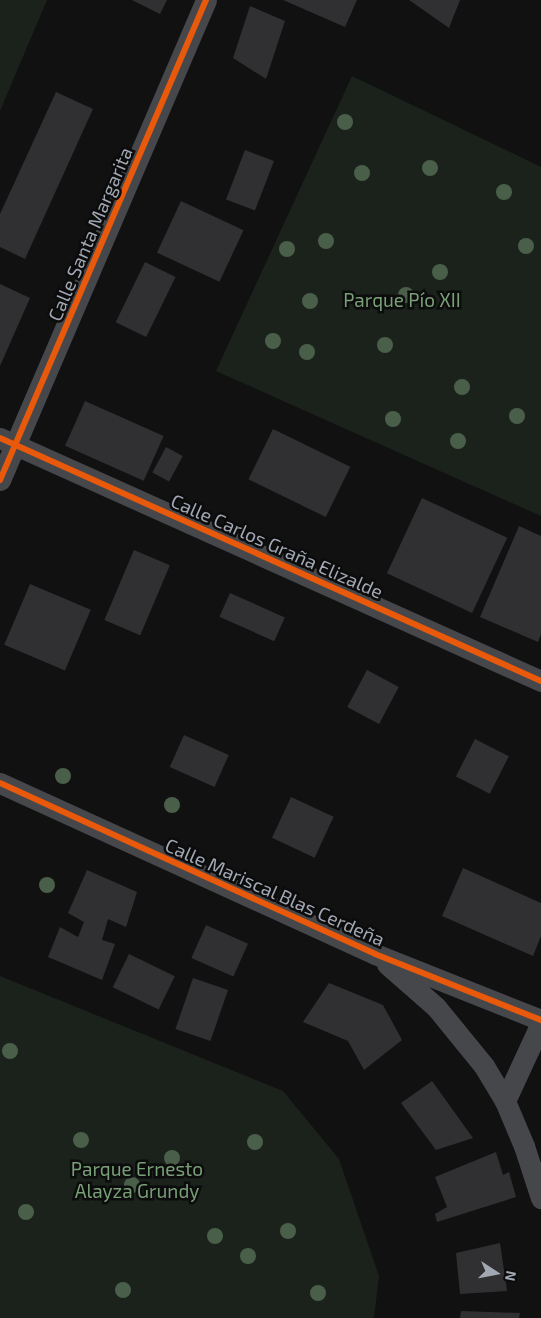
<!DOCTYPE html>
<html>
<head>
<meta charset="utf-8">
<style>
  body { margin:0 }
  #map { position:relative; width:541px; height:1318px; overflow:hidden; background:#111112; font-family:"Exo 2",sans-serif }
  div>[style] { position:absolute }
  .green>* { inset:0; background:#1b221c }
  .building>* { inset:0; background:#303032; transform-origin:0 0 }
  .street>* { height:21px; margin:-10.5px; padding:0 10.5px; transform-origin:10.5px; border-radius:10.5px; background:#46474a }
  .cycleway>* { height:6px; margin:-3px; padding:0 3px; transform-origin:3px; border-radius:3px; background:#e8590c }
  .trees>* { width:16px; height:16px; margin:-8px; border-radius:50%; background:#4a5f4a }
  span { translate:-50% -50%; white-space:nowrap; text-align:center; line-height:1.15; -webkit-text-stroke:5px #0c0c0d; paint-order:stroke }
  .street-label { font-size:19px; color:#a1a8b3 }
  .park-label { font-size:19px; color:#789f77 }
  .north { position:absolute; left:471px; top:1248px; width:50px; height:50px; -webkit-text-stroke:4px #0c0c0d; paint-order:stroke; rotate:101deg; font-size:14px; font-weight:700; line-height:20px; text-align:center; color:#a1a8b3 }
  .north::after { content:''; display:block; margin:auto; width:18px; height:22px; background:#a1a8b3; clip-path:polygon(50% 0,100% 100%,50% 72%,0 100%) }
</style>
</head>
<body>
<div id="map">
  <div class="green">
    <div style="clip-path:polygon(0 0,47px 0,0 111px)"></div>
    <div style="clip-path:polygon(352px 76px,541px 167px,541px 516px,216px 371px)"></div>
    <div style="clip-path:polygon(0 976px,283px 1091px,339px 1159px,379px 1276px,374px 1318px,0 1318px)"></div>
  </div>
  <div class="building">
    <div style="clip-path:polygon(132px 0,167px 0,160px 14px)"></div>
    <div style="clip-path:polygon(283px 0,357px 0,345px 27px)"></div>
    <div style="clip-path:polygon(409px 0,460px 0,449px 28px)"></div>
    <div style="clip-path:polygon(250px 6px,285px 21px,266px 79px,233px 58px)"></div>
    <div style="clip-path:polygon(56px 92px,93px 109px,25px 259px,0 247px,0 214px)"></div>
    <div style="left:245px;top:150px;width:31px;height:53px;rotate:21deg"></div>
    <div style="left:181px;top:201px;width:69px;height:57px;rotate:25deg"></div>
    <div style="left:145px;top:262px;width:34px;height:67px;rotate:26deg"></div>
    <div style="clip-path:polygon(0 284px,30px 298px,0 366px)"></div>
    <div style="left:85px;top:401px;width:86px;height:49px;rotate:24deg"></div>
    <div style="left:273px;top:429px;width:86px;height:56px;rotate:26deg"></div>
    <div style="left:166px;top:447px;width:19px;height:29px;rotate:28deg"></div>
    <div style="left:422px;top:498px;width:94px;height:83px;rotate:25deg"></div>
    <div style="clip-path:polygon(519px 526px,541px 536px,541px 634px,538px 642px,480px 617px)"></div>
    <div style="left:134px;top:550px;width:39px;height:76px;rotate:23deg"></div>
    <div style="left:30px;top:584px;width:66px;height:66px;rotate:23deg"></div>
    <div style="left:230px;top:593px;width:60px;height:26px;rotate:24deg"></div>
    <div style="left:367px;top:670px;width:36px;height:42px;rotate:28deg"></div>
    <div style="left:184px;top:735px;width:49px;height:35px;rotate:24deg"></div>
    <div style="left:475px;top:739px;width:38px;height:42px;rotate:27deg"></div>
    <div style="left:291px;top:797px;width:47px;height:45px;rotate:25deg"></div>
    <div style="clip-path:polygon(463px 868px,541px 903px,541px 936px,533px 956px,442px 916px)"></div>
    <div style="clip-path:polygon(87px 870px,137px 892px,126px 927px,108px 919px,102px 940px,115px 944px,102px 980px,48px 957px,60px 927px,78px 937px,84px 922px,68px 913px)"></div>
    <div style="left:206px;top:925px;width:46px;height:36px;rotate:24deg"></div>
    <div style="left:129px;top:954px;width:51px;height:37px;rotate:26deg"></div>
    <div style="left:193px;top:978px;width:37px;height:54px;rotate:19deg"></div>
    <div style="clip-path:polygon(329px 983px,383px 1005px,402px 1040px,364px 1070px,348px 1041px,303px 1022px)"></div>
    <div style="clip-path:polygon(432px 1081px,473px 1138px,436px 1150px,401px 1103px)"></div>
    <div style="clip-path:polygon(496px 1152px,503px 1175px,509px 1172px,516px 1197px,437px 1222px,435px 1214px,447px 1207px,435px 1177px)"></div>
    <div style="clip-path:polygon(500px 1243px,507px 1291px,460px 1294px,456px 1253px)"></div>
    <div style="clip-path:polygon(461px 1311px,520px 1313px,519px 1318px,460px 1318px)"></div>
  </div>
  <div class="street">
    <div style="left:0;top:438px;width:593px;rotate:24.19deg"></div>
    <div style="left:0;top:480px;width:522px;rotate:-66.77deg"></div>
    <div style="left:0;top:783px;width:412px;rotate:24.5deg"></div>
    <div style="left:375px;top:954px;width:179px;rotate:21.7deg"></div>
    <div style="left:387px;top:964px;width:65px;rotate:41.3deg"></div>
    <div style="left:436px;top:1007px;width:76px;rotate:50.9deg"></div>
    <div style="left:484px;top:1066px;width:41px;rotate:59deg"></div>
    <div style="left:505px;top:1101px;width:49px;rotate:67.1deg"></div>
    <div style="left:524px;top:1146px;width:55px;rotate:71.9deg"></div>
    <div style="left:505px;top:1101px;width:86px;rotate:-65.2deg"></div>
  </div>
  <div class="cycleway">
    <div style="left:0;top:438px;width:593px;rotate:24.19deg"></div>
    <div style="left:0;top:480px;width:522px;rotate:-66.77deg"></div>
    <div style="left:0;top:783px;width:412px;rotate:24.5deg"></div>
    <div style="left:375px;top:954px;width:179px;rotate:21.7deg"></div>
  </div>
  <div class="trees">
    <div style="left:345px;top:122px"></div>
    <div style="left:430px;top:168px"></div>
    <div style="left:362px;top:173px"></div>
    <div style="left:504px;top:192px"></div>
    <div style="left:326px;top:241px"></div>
    <div style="left:526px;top:246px"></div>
    <div style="left:287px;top:249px"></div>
    <div style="left:440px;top:272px"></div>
    <div style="left:406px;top:295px"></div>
    <div style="left:310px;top:301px"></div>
    <div style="left:273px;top:341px"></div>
    <div style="left:385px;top:345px"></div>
    <div style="left:307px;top:352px"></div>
    <div style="left:462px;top:387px"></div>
    <div style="left:517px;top:416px"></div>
    <div style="left:393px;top:419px"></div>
    <div style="left:458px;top:441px"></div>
    <div style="left:63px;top:776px"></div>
    <div style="left:172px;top:805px"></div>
    <div style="left:47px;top:885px"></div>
    <div style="left:10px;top:1051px"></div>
    <div style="left:81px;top:1140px"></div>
    <div style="left:255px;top:1142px"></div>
    <div style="left:172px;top:1158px"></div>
    <div style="left:132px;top:1185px"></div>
    <div style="left:26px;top:1212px"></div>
    <div style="left:288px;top:1231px"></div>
    <div style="left:215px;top:1236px"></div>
    <div style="left:248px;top:1256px"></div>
    <div style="left:123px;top:1290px"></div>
    <div style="left:318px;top:1293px"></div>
  </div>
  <div class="street-label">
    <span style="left:90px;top:234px;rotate:-67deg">Calle Santa Margarita</span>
    <span style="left:277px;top:546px;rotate:24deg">Calle Carlos Graña Elizalde</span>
    <span style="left:275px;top:892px;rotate:24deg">Calle Mariscal Blas Cerdeña</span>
  </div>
  <div class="park-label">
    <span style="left:402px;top:300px">Parque Pío XII</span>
    <span style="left:137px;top:1180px">Parque Ernesto<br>Alayza Grundy</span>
  </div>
  <div class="north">N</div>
</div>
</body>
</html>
